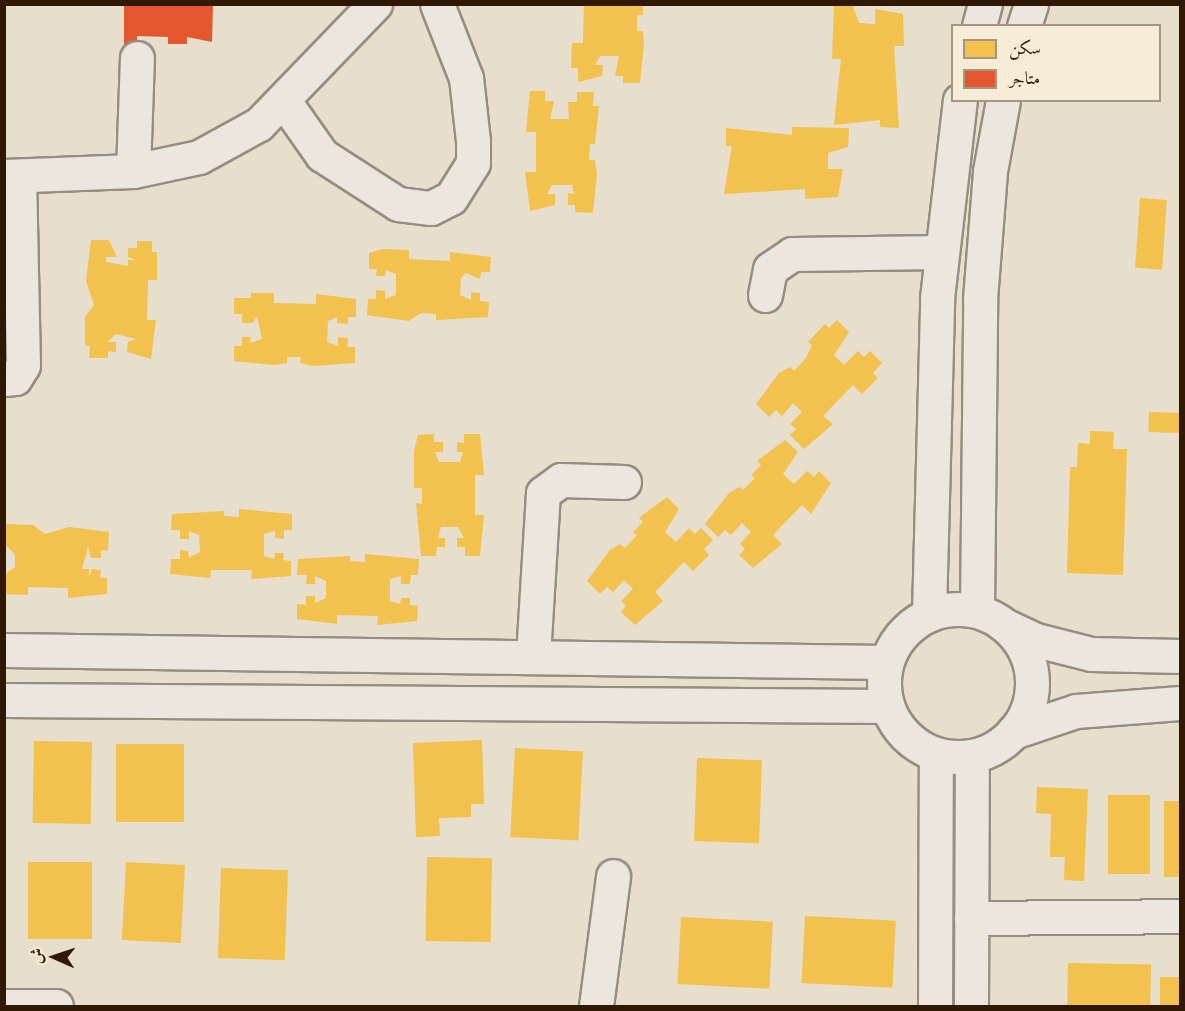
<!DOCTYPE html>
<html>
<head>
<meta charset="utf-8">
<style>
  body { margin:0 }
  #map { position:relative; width:1185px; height:1011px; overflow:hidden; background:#e7decb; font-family:"Libre Caslon Text",Amiri,serif }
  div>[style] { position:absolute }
  .homes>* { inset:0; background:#f2c14e; transform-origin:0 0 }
  .shops>* { inset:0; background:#e4572e }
  .roads { filter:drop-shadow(2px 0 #958d80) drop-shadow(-2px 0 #958d80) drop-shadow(0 2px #958d80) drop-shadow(0 -2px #958d80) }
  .minor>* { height:33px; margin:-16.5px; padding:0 16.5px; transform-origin:16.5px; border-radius:16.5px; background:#ebe6de }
  .minor>.ring { margin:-16.5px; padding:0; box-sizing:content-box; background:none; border:33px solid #ebe6de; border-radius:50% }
  span { translate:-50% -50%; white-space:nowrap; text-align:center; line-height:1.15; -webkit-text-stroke:6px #f7ecd6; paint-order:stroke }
  .frame { position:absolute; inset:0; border:6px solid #301805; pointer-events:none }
  .legend { position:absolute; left:951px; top:24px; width:210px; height:78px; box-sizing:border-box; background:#f7ecd6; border:2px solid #a79782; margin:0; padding:8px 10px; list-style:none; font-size:18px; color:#301805 }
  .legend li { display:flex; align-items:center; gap:12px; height:30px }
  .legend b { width:30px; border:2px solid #a79782 }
  .north { position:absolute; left:24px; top:927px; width:60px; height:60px; -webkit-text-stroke:4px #f7ecd6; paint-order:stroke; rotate:273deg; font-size:16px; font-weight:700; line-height:24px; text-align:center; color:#301805 }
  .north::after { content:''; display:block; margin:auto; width:21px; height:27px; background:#301805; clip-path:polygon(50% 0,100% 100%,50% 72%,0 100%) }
</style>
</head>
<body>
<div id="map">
  <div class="homes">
    <div style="clip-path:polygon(584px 4px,643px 4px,643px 15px,637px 15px,637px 31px,643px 31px,644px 44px,640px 83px,623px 83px,623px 76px,615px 76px,619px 56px,600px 56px,595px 65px,603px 65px,602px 76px,578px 82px,578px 68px,571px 68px,572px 43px,583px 43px)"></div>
    <div style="clip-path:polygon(834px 4px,852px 4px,859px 23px,875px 24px,875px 9px,903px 14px,904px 46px,894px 46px,899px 128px,880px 127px,880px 120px,834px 125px,841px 59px,832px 59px)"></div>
    <div style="clip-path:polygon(530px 91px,545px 91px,545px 101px,554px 101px,550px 119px,569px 119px,568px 102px,577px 102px,577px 92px,594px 92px,593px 106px,599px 106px,595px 144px,590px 144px,589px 160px,595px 160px,597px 174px,593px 213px,575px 212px,575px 205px,568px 205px,568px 193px,574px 194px,572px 185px,552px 185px,547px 194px,555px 194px,555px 205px,530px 211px,525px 172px,536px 172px,536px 132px,526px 132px)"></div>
    <div style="clip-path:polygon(792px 127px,849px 128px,848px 147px,828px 153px,828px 169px,843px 169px,838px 197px,805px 199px,805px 189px,724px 194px,732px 146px,726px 146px,726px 128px,792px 135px)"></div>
    <div style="left:1140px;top:198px;width:27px;height:70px;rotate:4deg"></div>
    <div style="clip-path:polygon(91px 240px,109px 240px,117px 257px,106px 257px,106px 262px,128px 266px,128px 260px,136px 260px,128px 257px,128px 248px,137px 248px,137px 241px,152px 241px,152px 252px,157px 252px,157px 280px,148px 280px,147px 320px,156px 320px,151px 359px,127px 352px,128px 342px,136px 339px,116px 334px,107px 342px,116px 342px,116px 352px,108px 351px,108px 358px,89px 358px,90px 346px,85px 345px,85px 317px,94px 305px,86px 281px)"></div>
    <div style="clip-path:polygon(382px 249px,409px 250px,409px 259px,450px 261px,450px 252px,491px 257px,490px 272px,481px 272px,480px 279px,466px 273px,461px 278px,460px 295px,471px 300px,471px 292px,480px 293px,480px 301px,489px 302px,488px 317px,436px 320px,436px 314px,421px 313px,409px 321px,367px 315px,368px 299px,376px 299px,376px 290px,385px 291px,385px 299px,396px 295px,396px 274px,386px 270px,385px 276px,376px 276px,377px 269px,369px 269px,369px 253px)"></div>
    <div style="clip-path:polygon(251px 293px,274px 293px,274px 303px,316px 304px,316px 294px,356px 299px,356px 317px,348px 317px,348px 324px,337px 323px,337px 317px,328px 321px,327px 342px,338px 346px,338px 337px,348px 338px,347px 347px,355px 347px,355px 363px,313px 366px,300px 363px,301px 357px,287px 357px,287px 363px,274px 365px,234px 361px,234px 346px,242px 346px,242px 337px,251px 337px,250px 343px,262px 339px,257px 316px,253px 323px,242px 323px,242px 314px,234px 314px,234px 298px,251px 298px)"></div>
    <div style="clip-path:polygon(837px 320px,849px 332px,834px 355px,844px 365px,858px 351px,864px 357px,870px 351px,882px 363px,873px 373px,878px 378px,862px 394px,853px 385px,823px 416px,833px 424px,804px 449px,790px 435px,796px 429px,790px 424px,802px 412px,793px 403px,782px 416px,776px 410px,769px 417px,756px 404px,779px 373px,790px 367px,794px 371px,806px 358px,812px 345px,808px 342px,825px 324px,829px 328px)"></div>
    <div style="left:1149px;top:412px;width:31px;height:20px;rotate:2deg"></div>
    <div style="clip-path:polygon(1090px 431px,1114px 432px,1113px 449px,1127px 449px,1123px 575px,1067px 573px,1070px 467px,1077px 467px,1078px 443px,1090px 444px)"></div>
    <div style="clip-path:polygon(434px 434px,434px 442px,443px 442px,443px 452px,435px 452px,439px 462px,460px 462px,463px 452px,457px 452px,457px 442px,464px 443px,464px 434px,480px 434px,484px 475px,475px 475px,475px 515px,484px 515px,480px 556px,465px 556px,465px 547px,457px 547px,457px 538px,464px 538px,458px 527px,441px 527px,438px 538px,445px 538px,445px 547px,437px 547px,436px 556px,421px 556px,416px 503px,422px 504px,422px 488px,414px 488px,414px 451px,418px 435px)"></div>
    <div style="clip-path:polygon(785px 440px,798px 452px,783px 474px,794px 484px,807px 471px,814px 477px,819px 471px,831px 483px,811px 514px,802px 505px,773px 535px,782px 544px,753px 568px,739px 555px,745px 549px,740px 544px,751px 532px,742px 523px,731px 535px,725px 530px,718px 537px,705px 524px,729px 493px,739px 487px,743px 490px,755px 478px,751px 475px,761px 465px,757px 461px)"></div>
    <div style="clip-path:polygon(667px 497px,679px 509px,665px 532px,676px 542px,689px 528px,695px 534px,701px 528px,713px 540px,704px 549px,709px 555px,693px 571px,684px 562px,655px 592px,663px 601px,635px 625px,621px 612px,626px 606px,621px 601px,633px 589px,624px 580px,613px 592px,607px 587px,600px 594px,587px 581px,610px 550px,620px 544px,625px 548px,637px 535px,633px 532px,643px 522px,639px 518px)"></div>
    <div style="clip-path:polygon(239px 509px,292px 514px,292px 530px,284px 530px,284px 539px,275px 538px,275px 531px,264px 534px,264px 556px,274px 559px,275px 553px,284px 553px,283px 560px,291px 561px,291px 576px,251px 579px,252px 570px,211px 570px,210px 578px,170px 574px,171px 559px,180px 559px,180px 550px,188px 551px,189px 558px,200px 552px,199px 535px,189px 531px,189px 539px,180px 539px,180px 530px,171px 530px,172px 514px,224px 511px,224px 516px,239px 517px)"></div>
    <div style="clip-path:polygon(4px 524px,33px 525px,45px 534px,69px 527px,109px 532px,108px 551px,101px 550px,101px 558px,91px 558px,88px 547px,82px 569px,89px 569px,89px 577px,92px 569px,101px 570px,100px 578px,107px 578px,107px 594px,68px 598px,68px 588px,28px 587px,28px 595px,4px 594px,4px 575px,15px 567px,15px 555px,7px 546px,4px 554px)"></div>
    <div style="clip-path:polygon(365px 554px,419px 559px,418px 575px,411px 575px,410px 584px,401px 584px,401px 576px,390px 579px,390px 601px,400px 604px,401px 598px,410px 598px,410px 605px,418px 606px,417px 621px,377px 625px,378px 616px,337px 615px,337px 624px,297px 619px,297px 604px,306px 605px,306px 596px,315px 596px,315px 603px,326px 598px,326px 581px,315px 576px,315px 584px,306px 584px,307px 575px,297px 575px,298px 559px,350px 556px,350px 561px,365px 562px)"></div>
    <div style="clip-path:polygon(482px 740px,484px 804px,471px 804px,471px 817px,439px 818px,440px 836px,416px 837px,413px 743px)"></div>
    <div style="left:34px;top:741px;width:58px;height:82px;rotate:1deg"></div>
    <div style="left:116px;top:744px;width:68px;height:78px"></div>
    <div style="left:515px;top:748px;width:68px;height:89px;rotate:3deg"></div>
    <div style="left:697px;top:758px;width:65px;height:83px;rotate:2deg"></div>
    <div style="clip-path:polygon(1037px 787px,1088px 789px,1084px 881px,1064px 880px,1065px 857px,1050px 857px,1051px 814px,1036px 813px)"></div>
    <div style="left:1108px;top:795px;width:42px;height:79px"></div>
    <div style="left:1164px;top:801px;width:16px;height:76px"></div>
    <div style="left:427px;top:857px;width:65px;height:84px;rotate:1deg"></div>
    <div style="left:92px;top:862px;width:77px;height:64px;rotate:90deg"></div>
    <div style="left:126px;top:862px;width:59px;height:78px;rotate:3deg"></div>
    <div style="left:221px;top:868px;width:67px;height:90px;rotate:2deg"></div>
    <div style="left:805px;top:916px;width:91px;height:67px;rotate:3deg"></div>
    <div style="left:681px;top:917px;width:92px;height:67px;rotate:3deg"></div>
    <div style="left:1068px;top:963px;width:83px;height:43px;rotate:1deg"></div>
    <div style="left:1160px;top:977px;width:20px;height:29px"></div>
  </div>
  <div class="shops">
    <div style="clip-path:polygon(124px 4px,213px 4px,212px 42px,187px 37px,187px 44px,168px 44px,168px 37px,137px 36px,137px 48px,124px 47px)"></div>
  </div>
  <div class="roads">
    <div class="minor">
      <div style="left:979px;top:26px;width:23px;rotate:-75deg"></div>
      <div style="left:1024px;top:26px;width:23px;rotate:-72deg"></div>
      <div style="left:284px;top:101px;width:66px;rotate:54.9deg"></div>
      <div style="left:322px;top:155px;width:90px;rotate:32.8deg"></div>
      <div style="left:398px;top:204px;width:33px;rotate:7deg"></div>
      <div style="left:431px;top:208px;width:22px;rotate:-27deg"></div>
      <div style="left:451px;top:198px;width:41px;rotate:-57.8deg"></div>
      <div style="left:473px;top:163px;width:22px;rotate:-90deg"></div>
      <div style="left:473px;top:141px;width:63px;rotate:-96.3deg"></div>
      <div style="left:466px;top:78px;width:79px;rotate:-111.4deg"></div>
      <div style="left:133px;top:171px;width:113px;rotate:-88deg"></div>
      <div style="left:4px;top:176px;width:129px;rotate:-2.2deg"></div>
      <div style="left:133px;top:171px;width:67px;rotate:-12deg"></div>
      <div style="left:199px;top:157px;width:68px;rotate:-28.8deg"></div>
      <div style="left:259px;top:124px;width:167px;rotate:-46deg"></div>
      <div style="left:765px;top:295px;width:26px;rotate:-79deg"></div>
      <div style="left:770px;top:269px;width:27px;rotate:-34deg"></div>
      <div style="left:792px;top:254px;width:149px;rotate:-0.8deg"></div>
      <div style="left:4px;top:379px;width:11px;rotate:-5deg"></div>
      <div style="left:15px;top:378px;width:15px;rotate:-58deg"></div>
      <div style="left:23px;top:365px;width:189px;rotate:-91.2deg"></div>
      <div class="ring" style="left:884px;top:609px;width:115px;height:115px"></div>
      <div style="left:977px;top:610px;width:311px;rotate:-89.4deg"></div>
      <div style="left:980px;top:299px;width:128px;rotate:-85.5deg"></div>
      <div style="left:990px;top:171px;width:72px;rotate:-79.6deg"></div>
      <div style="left:929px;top:613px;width:315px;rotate:-88.5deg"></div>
      <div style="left:937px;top:298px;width:199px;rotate:-83.4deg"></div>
      <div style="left:1008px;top:627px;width:31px;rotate:25deg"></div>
      <div style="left:1036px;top:640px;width:57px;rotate:14.3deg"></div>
      <div style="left:1091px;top:654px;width:89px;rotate:1.3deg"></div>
      <div style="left:4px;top:650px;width:882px;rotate:0.78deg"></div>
      <div style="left:533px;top:656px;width:163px;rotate:-86.5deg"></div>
      <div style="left:543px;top:493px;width:22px;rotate:-36deg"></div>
      <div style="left:561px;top:480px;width:63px;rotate:1.8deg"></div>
      <div style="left:4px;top:700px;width:883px;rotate:0.39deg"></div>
      <div style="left:1013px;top:732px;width:66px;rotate:-18.4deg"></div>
      <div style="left:1076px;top:711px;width:104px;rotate:-4.4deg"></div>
      <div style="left:971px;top:918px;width:209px;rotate:-0.5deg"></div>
      <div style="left:4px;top:1006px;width:52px"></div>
      <div style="left:596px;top:1006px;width:131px;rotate:-82.5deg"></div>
      <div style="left:935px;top:1006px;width:252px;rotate:-89.8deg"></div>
      <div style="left:971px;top:1006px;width:250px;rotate:-89.8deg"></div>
    </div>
  </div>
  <div class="frame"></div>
  <ul class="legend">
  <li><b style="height:16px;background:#f2c14e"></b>سكن</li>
  <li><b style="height:16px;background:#e4572e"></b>متاجر</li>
  </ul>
  <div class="north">ش</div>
</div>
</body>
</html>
